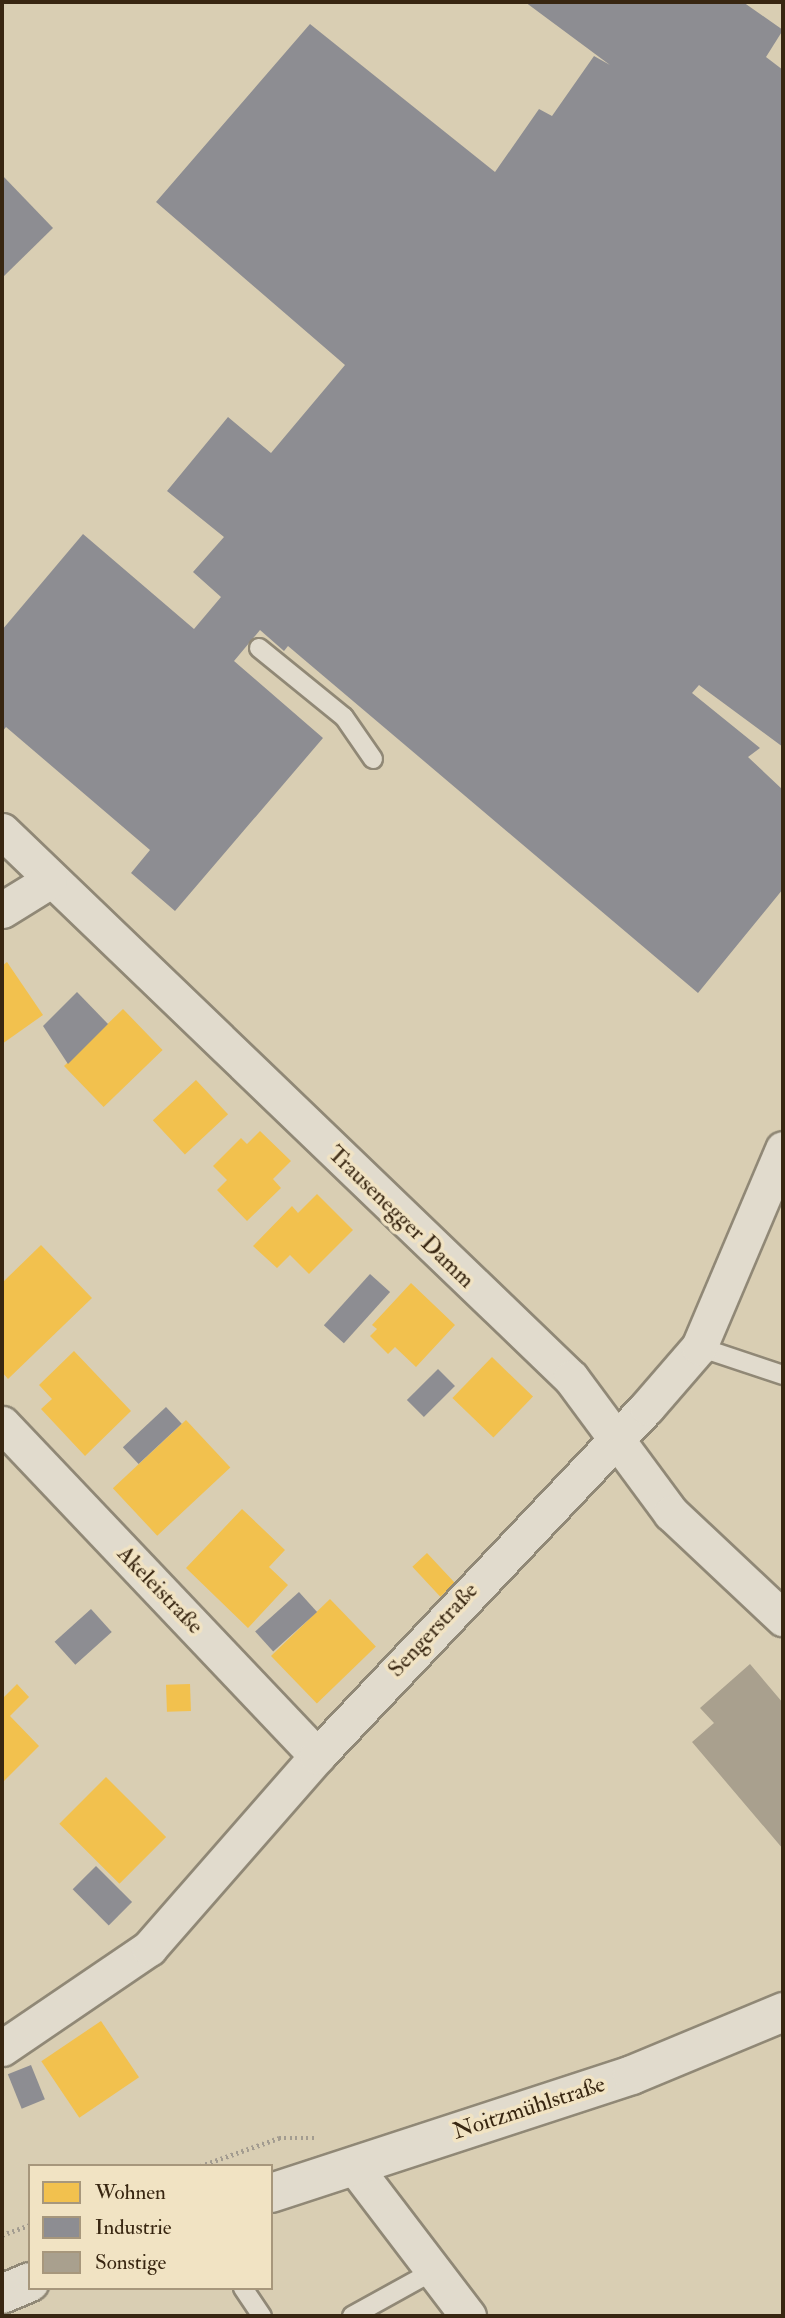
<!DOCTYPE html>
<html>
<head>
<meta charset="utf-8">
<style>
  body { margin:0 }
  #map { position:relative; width:785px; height:2318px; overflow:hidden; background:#d9ceb3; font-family:"IM FELL Double Pica",serif }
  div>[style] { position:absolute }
  .homes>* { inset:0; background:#f2c14e; transform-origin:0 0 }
  .industry>* { inset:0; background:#8d8d92; transform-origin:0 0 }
  .building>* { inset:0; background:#a9a08e }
  .path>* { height:4.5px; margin-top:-2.25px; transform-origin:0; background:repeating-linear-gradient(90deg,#a39c90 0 2px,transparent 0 5.5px) }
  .roads { filter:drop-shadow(2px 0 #908876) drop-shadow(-2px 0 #908876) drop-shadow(0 2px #908876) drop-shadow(0 -2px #908876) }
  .lane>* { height:18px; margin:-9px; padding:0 9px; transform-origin:9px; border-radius:9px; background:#e1dbcd }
  .street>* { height:35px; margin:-17.5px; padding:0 17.5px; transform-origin:17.5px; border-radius:17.5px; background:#e1dbcd }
  .secondary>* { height:38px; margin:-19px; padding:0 19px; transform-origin:19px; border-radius:19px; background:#e1dbcd }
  span { translate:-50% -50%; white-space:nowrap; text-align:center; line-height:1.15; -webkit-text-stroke:7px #f1e3c3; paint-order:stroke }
  .street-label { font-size:23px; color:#382611 }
  .frame { position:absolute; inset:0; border:4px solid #382611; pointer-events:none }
  .legend { position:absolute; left:28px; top:2164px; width:245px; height:126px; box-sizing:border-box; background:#f1e3c3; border:2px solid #a7977c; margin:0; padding:9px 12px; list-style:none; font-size:21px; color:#382611 }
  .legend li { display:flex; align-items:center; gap:14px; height:35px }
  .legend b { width:35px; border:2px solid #a7977c }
</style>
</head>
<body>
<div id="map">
  <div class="homes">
    <div style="clip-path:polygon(7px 962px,43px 1015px,2px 1044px,2px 966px)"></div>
    <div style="left:123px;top:1009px;width:57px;height:82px;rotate:46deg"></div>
    <div style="left:196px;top:1080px;width:47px;height:59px;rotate:47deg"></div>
    <div style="clip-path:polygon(260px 1131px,291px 1161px,273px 1179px,281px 1188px,247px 1221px,217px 1190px,227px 1180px,213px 1166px,241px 1138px,247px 1144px)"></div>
    <div style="clip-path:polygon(317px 1194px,353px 1230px,309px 1274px,290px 1255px,277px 1268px,253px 1246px,292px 1206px,298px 1213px)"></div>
    <div style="clip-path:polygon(41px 1245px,92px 1298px,8px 1379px,2px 1372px,2px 1283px)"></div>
    <div style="clip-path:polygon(411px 1283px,455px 1325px,416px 1367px,395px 1347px,388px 1354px,370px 1336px,377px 1329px,372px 1325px)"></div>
    <div style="clip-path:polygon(74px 1351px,131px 1411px,85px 1456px,41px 1409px,52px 1399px,39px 1385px)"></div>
    <div style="left:492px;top:1357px;width:57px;height:57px;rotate:44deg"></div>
    <div style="left:186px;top:1420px;width:65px;height:100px;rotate:47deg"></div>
    <div style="clip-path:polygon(242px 1509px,285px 1550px,269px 1567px,288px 1585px,248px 1628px,186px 1568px)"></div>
    <div style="left:427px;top:1553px;width:41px;height:20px;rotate:47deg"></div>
    <div style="left:330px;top:1599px;width:66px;height:82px;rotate:46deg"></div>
    <div style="clip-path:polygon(17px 1684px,29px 1697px,10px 1716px,39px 1746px,2px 1783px,2px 1699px)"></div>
    <div style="left:190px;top:1684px;width:27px;height:24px;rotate:88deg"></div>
    <div style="left:106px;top:1777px;width:85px;height:66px;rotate:45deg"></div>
    <div style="left:101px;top:2021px;width:68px;height:72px;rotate:56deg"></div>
  </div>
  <div class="industry">
    <div style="clip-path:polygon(525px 2px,743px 2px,783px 30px,766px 57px,783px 70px,783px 747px,699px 685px,692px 693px,760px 748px,748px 757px,783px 790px,783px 889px,698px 993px,288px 646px,284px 651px,260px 630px,234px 661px,323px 738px,175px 911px,131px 873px,150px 850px,6px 727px,2px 732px,2px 630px,83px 534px,194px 629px,221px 597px,193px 572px,224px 537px,167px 491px,228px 417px,271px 453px,345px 365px,156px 202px,310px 24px,495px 172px,539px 109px,552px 116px,594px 56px,610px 65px)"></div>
    <div style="clip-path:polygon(2px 175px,53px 228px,2px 278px)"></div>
    <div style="clip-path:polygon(77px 992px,108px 1024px,68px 1064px,43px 1026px)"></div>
    <div style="left:370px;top:1274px;width:27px;height:69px;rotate:42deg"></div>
    <div style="left:438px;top:1369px;width:24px;height:44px;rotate:45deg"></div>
    <div style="left:166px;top:1407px;width:23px;height:59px;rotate:47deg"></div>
    <div style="left:299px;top:1592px;width:27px;height:59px;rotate:48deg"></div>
    <div style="left:91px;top:1609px;width:31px;height:49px;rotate:48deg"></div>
    <div style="left:96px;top:1866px;width:51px;height:33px;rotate:45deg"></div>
    <div style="left:31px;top:2065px;width:37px;height:25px;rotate:68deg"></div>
  </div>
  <div class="building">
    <div style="clip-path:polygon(750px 1664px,783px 1703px,783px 1849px,692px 1742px,714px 1723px,700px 1708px)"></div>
  </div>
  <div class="path">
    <div style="left:200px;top:2166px;width:84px;rotate:-19.5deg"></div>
    <div style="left:279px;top:2138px;width:36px"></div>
    <div style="left:2px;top:2235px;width:30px;rotate:-20deg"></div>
  </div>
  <div class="roads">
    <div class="lane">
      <div style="left:259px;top:648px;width:109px;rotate:39.1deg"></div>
      <div style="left:344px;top:717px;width:51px;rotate:55.4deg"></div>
      <div style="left:699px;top:1347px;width:89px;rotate:18.4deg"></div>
      <div style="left:243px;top:2288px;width:34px;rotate:56deg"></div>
      <div style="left:352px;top:2316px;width:89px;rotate:-28.9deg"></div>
    </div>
    <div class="street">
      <div style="left:2px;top:831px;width:789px;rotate:43.87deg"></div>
      <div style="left:571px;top:1378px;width:168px;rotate:53.5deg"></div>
      <div style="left:671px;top:1513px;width:154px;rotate:43.2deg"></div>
      <div style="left:2px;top:910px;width:55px;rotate:-31.7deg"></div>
      <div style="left:2px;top:1424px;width:458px;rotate:46.5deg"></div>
      <div style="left:2px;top:2048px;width:178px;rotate:-34.2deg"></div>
      <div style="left:149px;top:1948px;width:255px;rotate:-48.8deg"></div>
      <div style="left:317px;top:1756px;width:480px;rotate:-46.6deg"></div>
      <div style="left:647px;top:1407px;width:79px;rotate:-49.1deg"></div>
      <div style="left:699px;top:1347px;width:215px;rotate:-67deg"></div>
      <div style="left:353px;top:2165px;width:190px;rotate:52.7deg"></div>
    </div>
    <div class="secondary">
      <div style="left:271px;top:2193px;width:380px;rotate:-18.1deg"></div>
      <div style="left:632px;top:2075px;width:164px;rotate:-22.6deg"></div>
      <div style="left:2px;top:2294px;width:30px;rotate:-23deg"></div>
    </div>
  </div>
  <div class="street-label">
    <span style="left:401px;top:1217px;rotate:44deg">Trausenegger Damm</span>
    <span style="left:160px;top:1590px;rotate:46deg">Akeleistraße</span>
    <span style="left:433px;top:1630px;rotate:-47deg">Sengerstraße</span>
    <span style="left:529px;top:2108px;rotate:-18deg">Noitzmühlstraße</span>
  </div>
  <div class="frame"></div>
  <ul class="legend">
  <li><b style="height:19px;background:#f2c14e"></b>Wohnen</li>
  <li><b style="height:19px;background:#8d8d92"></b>Industrie</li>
  <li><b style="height:19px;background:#a9a08e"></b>Sonstige</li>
  </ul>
</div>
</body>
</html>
